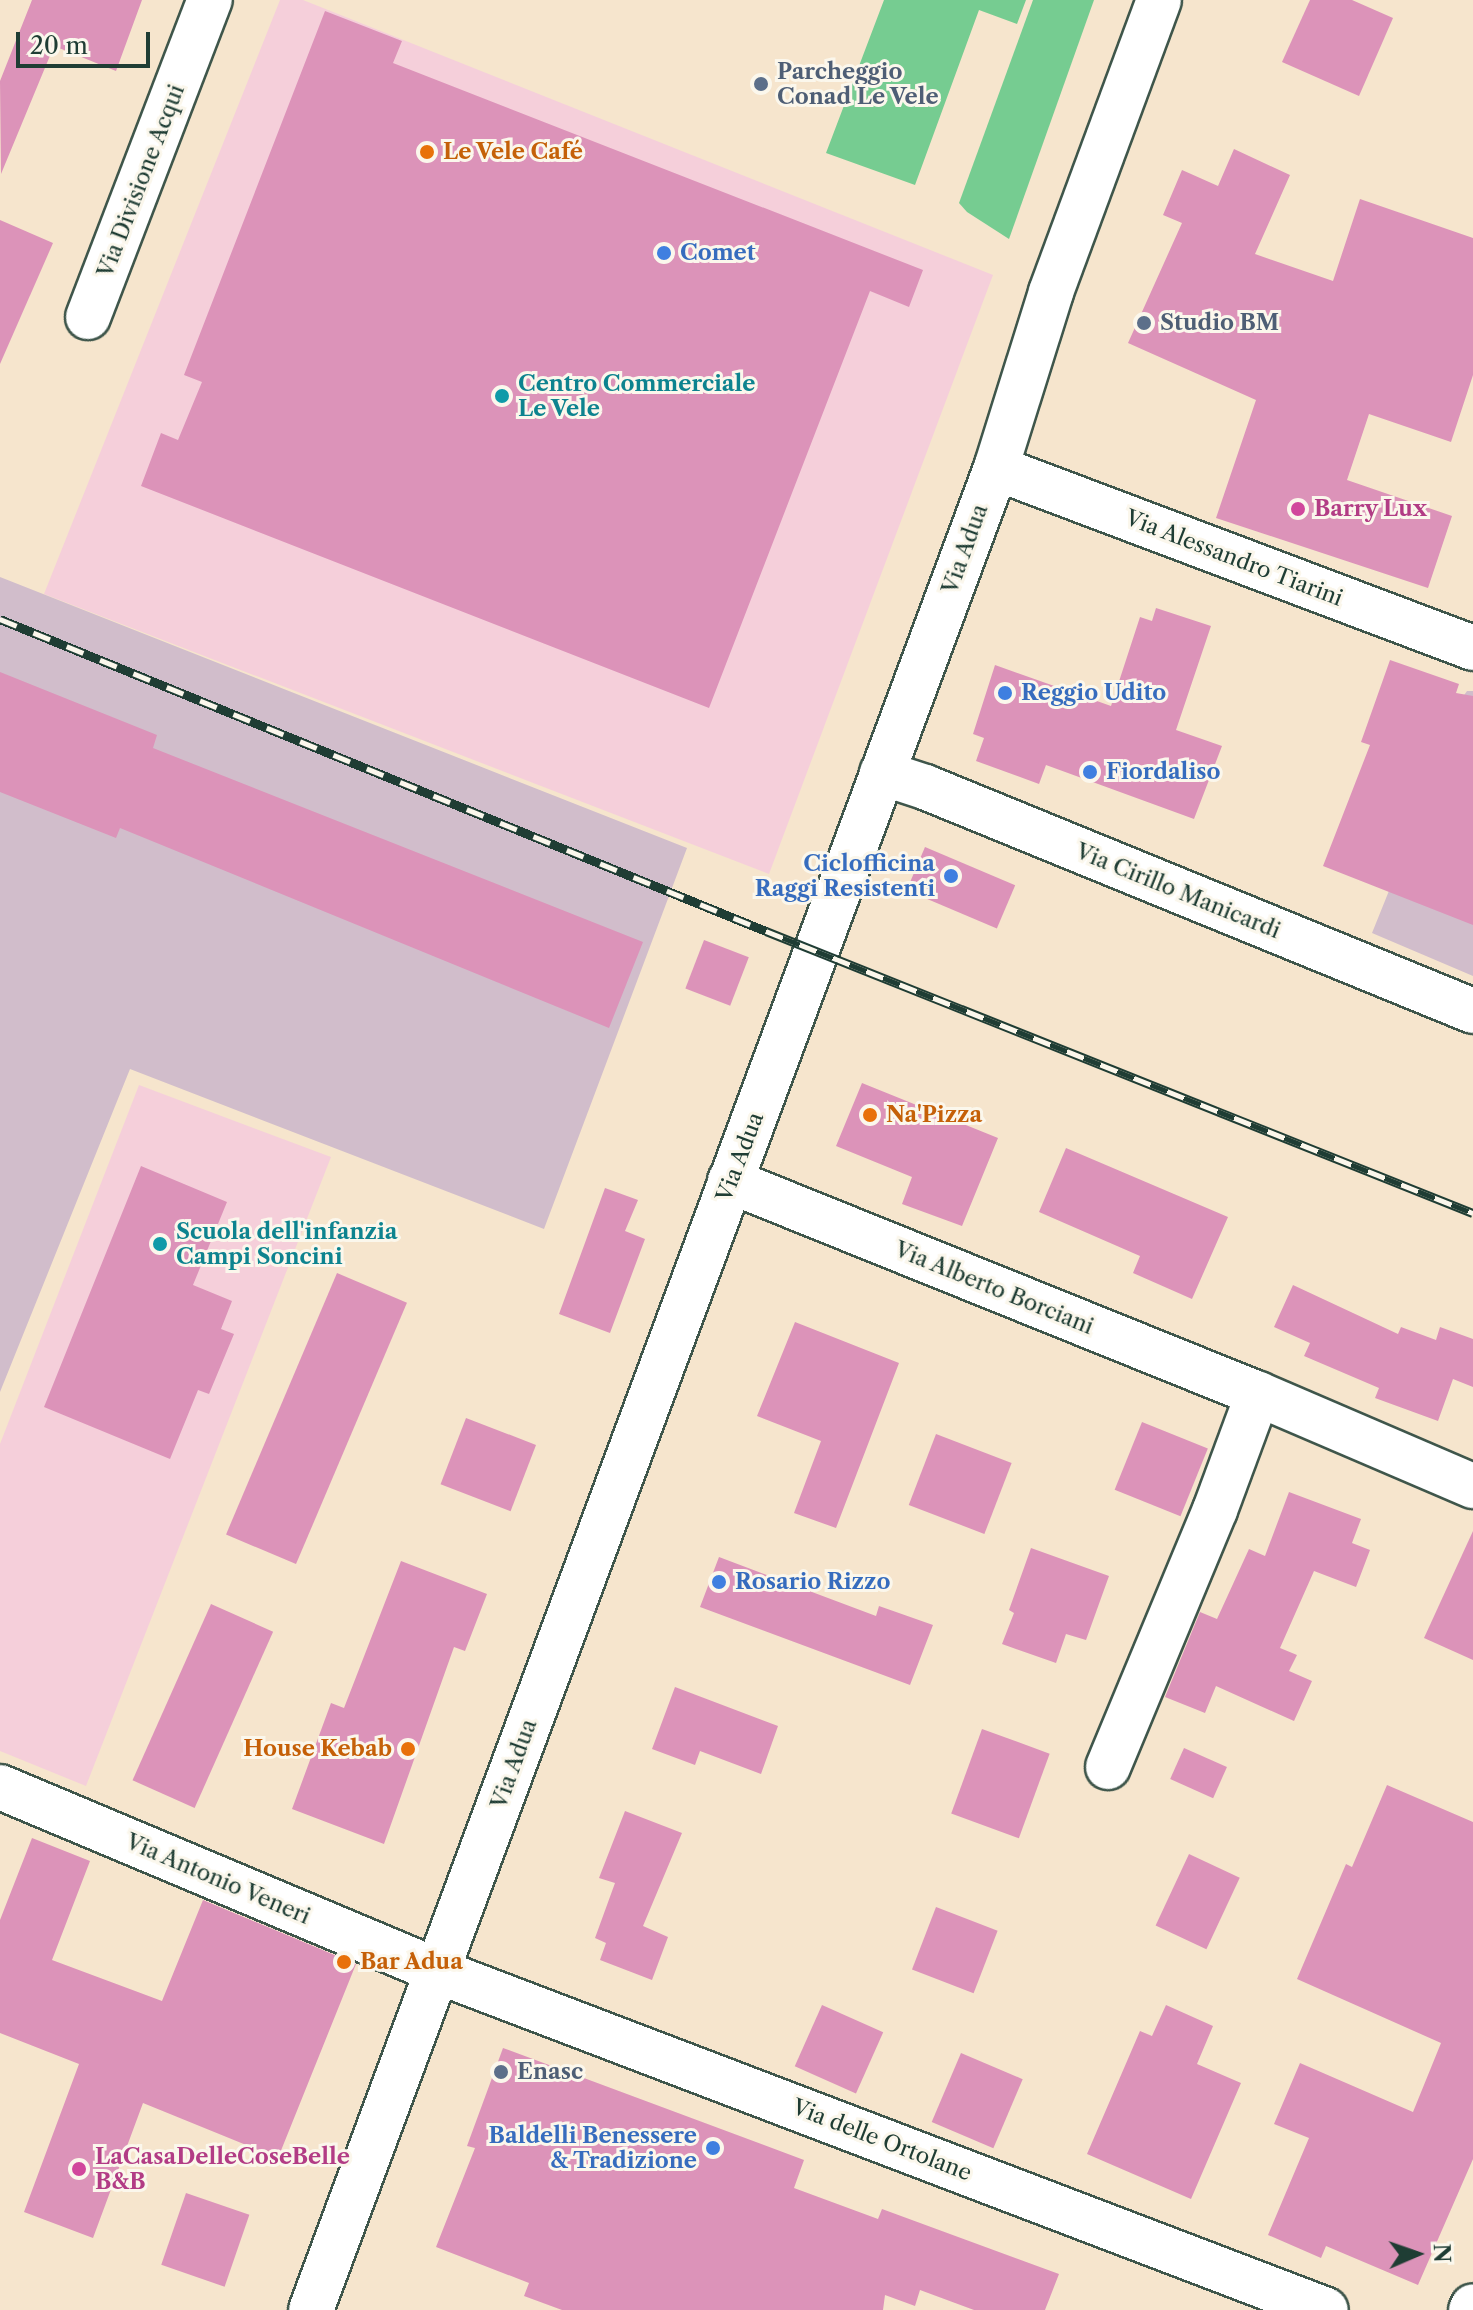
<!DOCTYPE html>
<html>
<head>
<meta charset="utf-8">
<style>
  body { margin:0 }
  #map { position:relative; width:1473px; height:2310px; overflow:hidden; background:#f6e5cd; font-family:"Libre Caslon Text",serif }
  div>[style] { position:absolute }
  .built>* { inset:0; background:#f5cfda }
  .industrial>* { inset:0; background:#d1bdcb }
  .green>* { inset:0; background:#76cc91 }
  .building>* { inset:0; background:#dc93b9; transform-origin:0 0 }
  .roads { filter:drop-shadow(2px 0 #3f564b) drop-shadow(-2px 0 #3f564b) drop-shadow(0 2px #3f564b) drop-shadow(0 -2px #3f564b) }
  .minor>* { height:44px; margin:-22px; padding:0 22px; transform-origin:22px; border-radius:22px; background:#fff }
  .rail>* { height:9px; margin-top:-4.5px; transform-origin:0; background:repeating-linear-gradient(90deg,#fbf7ec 0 18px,#1f3d34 0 36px); box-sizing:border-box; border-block:2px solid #1f3d34 }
  .dots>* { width:22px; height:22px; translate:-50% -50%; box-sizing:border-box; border:4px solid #fbf7ec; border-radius:50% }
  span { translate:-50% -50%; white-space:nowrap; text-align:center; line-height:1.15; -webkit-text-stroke:6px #fbf7ec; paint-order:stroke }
  .service-label { font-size:22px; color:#4e5e75; font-weight:700 }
  .left { translate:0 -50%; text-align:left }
  .food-label { font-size:22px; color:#c56008; font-weight:700 }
  .right { translate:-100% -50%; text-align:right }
  .street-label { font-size:22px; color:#1f3d34 }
  .shop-label { font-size:22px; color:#366cbe; font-weight:700 }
  .culture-label { font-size:22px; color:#0d838f; font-weight:700 }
  .hotel-label { font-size:22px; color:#b23c85; font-weight:700 }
  .north { position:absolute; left:1377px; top:2214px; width:80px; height:80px; -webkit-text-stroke:6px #fbf7ec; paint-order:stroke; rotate:88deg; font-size:22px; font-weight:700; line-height:32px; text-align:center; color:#1f3d34 }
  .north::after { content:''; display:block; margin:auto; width:28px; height:36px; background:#1f3d34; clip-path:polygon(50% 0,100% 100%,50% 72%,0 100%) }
  .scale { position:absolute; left:16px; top:32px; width:134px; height:36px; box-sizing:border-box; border:4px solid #1f3d34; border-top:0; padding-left:10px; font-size:24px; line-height:28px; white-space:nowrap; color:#1f3d34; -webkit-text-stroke:6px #fbf7ec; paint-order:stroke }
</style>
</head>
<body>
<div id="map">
  <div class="built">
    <div style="clip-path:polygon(280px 0,303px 0,993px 275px,769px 874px,44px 594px)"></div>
    <div style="clip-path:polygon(139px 1085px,331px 1157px,86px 1786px,0 1751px,0 1444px)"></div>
  </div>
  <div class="industrial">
    <div style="clip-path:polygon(0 577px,687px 848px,544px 1229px,130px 1069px,0 1392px)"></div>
    <div style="clip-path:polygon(1467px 691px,1473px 691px,1473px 976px,1372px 933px,1432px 784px,1457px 705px)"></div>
  </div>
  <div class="green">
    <div style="clip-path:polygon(884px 0,1026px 0,1017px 24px,979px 10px,915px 185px,826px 153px)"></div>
    <div style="clip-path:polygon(1033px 0,1094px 0,1009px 239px,967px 212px,959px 203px)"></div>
  </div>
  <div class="building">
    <div style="clip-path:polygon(32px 0,142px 0,116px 71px,54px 46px,1px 174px,0 81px)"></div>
    <div style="clip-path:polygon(1310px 0,1352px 0,1393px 18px,1359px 96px,1282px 62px)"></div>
    <div style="clip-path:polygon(325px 11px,402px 41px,393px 63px,923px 270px,909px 307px,870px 291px,709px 708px,141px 486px,161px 433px,178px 440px,202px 382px,184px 375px)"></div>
    <div style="clip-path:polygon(1234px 149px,1290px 175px,1255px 254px,1333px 281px,1360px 199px,1473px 238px,1473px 375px,1451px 442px,1369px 414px,1347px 480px,1452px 516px,1428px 588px,1216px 518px,1256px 400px,1128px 343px,1182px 223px,1163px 215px,1182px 170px,1218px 186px)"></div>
    <div style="clip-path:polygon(0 220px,53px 243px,0 364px)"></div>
    <div style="clip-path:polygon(1156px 608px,1211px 626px,1176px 730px,1222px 746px,1194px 819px,1046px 765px,1039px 784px,976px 761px,984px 738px,973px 734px,995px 665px,1111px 706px,1140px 617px,1152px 621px)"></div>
    <div style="clip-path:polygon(1390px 660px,1459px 684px,1456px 693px,1473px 696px,1473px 925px,1323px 866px,1370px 745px,1361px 742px)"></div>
    <div style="clip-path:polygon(0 672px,157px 735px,153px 748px,643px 942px,609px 1028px,120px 828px,116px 838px,0 792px)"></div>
    <div style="left:925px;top:847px;width:98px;height:47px;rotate:23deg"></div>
    <div style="left:704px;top:940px;width:48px;height:52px;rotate:21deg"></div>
    <div style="clip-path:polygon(862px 1083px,998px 1138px,962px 1226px,902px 1204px,912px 1177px,836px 1146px)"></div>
    <div style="clip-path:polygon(1066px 1148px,1228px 1217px,1192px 1299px,1133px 1273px,1140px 1256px,1039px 1212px)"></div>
    <div style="clip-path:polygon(141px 1166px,227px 1202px,193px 1285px,232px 1301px,221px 1329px,234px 1334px,209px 1394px,198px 1390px,170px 1459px,44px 1407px)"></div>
    <div style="clip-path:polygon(605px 1188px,638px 1200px,625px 1231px,645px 1239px,610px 1333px,559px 1314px)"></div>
    <div style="left:337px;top:1273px;width:76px;height:284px;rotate:23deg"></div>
    <div style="clip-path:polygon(1293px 1285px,1398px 1334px,1401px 1327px,1436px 1340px,1440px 1327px,1473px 1339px,1473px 1387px,1453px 1379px,1438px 1421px,1375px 1398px,1379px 1388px,1304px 1356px,1310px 1343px,1274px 1327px)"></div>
    <div style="clip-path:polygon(795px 1322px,899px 1363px,836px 1528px,794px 1513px,821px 1441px,757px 1416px)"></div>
    <div style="left:466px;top:1418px;width:75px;height:71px;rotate:21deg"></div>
    <div style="left:1142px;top:1422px;width:71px;height:73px;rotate:22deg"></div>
    <div style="left:936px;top:1434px;width:81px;height:76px;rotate:21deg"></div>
    <div style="clip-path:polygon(1289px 1492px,1361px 1519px,1352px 1543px,1370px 1550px,1356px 1587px,1314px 1571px,1280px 1648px,1297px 1655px,1289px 1671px,1312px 1681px,1294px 1721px,1216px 1686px,1205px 1713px,1165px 1697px,1200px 1612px,1217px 1619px,1249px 1549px,1265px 1556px)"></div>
    <div style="clip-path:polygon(1473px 1531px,1473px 1660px,1424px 1638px)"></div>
    <div style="clip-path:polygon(1031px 1548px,1109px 1576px,1086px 1640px,1066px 1634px,1056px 1663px,1002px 1644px,1014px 1613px,1009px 1610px)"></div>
    <div style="clip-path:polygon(719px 1557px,876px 1616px,879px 1606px,933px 1625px,910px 1685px,700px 1607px)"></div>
    <div style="clip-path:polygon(401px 1561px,487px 1594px,465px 1651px,454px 1647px,384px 1844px,292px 1809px,331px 1703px,344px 1708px)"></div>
    <div style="left:211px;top:1604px;width:68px;height:193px;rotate:24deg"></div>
    <div style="clip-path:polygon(675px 1687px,778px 1726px,761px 1774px,700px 1751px,695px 1765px,652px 1749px)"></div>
    <div style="left:982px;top:1729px;width:72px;height:90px;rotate:20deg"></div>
    <div style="left:1184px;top:1748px;width:47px;height:34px;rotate:24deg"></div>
    <div style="clip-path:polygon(1387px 1785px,1473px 1822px,1473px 2159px,1418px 2285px,1326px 2246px,1321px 2258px,1268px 2235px,1309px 2138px,1274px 2124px,1300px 2063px,1413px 2112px,1441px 2043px,1297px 1979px,1346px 1864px,1352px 1867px)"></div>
    <div style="clip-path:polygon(625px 1811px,682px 1833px,643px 1926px,668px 1937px,652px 1980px,600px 1960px,606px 1943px,595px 1938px,615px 1883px,599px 1878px)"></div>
    <div style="clip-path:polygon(32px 1838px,90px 1861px,52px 1960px,162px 2001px,203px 1900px,356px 1964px,278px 2158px,143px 2103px,93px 2238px,24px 2212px,79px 2064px,0 2033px,0 1920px)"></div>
    <div style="left:1189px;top:1854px;width:56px;height:79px;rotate:25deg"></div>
    <div style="left:936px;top:1907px;width:66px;height:67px;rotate:21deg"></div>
    <div style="left:822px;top:2005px;width:67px;height:67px;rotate:24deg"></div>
    <div style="clip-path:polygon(1166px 2005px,1213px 2026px,1197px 2064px,1241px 2083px,1191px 2199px,1087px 2154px,1140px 2031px,1152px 2036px)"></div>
    <div style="clip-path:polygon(503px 2048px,804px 2160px,794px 2188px,878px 2219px,882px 2209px,1059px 2274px,1045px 2310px,974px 2310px,920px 2290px,915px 2306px,885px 2295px,883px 2310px,562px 2310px,524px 2296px,529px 2283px,436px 2247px,475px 2148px,467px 2146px)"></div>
    <div style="left:961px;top:2053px;width:67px;height:75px;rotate:23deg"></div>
    <div style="left:186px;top:2193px;width:67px;height:76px;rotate:19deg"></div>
  </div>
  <div class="roads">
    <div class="minor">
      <div style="left:88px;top:317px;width:340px;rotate:-69deg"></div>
      <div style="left:996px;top:468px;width:510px;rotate:20.67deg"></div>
      <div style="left:882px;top:773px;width:45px;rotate:18deg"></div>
      <div style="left:925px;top:787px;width:592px;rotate:22.23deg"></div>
      <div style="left:730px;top:1181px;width:569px;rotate:21.97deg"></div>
      <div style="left:1258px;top:1394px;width:234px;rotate:23.2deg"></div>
      <div style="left:1108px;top:1767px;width:278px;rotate:-67.4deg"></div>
      <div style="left:1215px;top:1510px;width:124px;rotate:-69.7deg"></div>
      <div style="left:0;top:1787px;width:474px;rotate:22.8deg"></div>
      <div style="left:437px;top:1971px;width:951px;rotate:20.87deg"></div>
      <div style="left:311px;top:2310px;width:1965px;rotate:-69.6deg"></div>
      <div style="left:996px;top:468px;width:184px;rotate:-72.6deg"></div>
      <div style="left:1051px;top:292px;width:311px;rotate:-69.7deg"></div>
      <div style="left:1471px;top:2310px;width:4px;rotate:-63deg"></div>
    </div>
  </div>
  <div class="rail">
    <div style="left:0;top:619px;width:827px;rotate:22.16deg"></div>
    <div style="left:766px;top:931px;width:761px;rotate:21.75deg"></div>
  </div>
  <div class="dots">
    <div style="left:761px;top:84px;background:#5c6f8a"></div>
    <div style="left:427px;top:152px;background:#e8710a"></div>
    <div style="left:664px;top:253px;background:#3f7fe0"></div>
    <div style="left:1144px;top:323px;background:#5c6f8a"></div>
    <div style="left:502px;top:396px;background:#0f9aa8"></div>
    <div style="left:1298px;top:509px;background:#d1479c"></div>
    <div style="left:1005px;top:693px;background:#3f7fe0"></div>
    <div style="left:1090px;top:772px;background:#3f7fe0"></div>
    <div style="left:951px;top:876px;background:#3f7fe0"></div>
    <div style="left:870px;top:1115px;background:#e8710a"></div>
    <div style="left:160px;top:1244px;background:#0f9aa8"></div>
    <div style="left:719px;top:1582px;background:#3f7fe0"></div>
    <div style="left:408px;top:1749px;background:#e8710a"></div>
    <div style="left:344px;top:1962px;background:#e8710a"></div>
    <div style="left:501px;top:2072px;background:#5c6f8a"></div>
    <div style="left:713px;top:2148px;background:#3f7fe0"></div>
    <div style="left:79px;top:2169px;background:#d1479c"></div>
  </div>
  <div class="service-label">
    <span class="left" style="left:777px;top:84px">Parcheggio<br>Conad Le Vele</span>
    <span class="left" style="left:1160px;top:323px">Studio BM</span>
    <span class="left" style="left:517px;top:2072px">Enasc</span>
  </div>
  <div class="food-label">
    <span class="left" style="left:443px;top:152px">Le Vele Café</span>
    <span class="left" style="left:886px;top:1115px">Na'Pizza</span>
    <span class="right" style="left:392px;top:1749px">House Kebab</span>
    <span class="left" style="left:360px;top:1962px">Bar Adua</span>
  </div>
  <div class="street-label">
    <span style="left:141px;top:181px;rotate:-69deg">Via Divisione Acqui</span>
    <span style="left:965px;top:549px;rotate:-70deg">Via Adua</span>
    <span style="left:1234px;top:558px;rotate:21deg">Via Alessandro Tiarini</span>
    <span style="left:1178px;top:891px;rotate:22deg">Via Cirillo Manicardi</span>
    <span style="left:740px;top:1157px;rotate:-69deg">Via Adua</span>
    <span style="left:994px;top:1288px;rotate:22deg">Via Alberto Borciani</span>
    <span style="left:514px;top:1764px;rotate:-70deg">Via Adua</span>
    <span style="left:218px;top:1879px;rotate:23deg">Via Antonio Veneri</span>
    <span style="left:882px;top:2140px;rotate:21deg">Via delle Ortolane</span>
  </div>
  <div class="shop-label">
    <span class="left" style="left:680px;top:253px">Comet</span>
    <span class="left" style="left:1021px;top:693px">Reggio Udito</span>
    <span class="left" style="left:1106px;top:772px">Fiordaliso</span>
    <span class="right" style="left:935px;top:876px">Ciclofficina<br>Raggi Resistenti</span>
    <span class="left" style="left:735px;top:1582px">Rosario Rizzo</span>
    <span class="right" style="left:697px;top:2148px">Baldelli Benessere<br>&amp; Tradizione</span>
  </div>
  <div class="culture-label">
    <span class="left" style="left:518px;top:396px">Centro Commerciale<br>Le Vele</span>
    <span class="left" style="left:176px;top:1244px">Scuola dell'infanzia<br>Campi Soncini</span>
  </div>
  <div class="hotel-label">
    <span class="left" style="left:1314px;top:509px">Barry Lux</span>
    <span class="left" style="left:95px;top:2169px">LaCasaDelleCoseBelle<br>B&amp;B</span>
  </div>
  <div class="north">N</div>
  <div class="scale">20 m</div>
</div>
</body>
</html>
